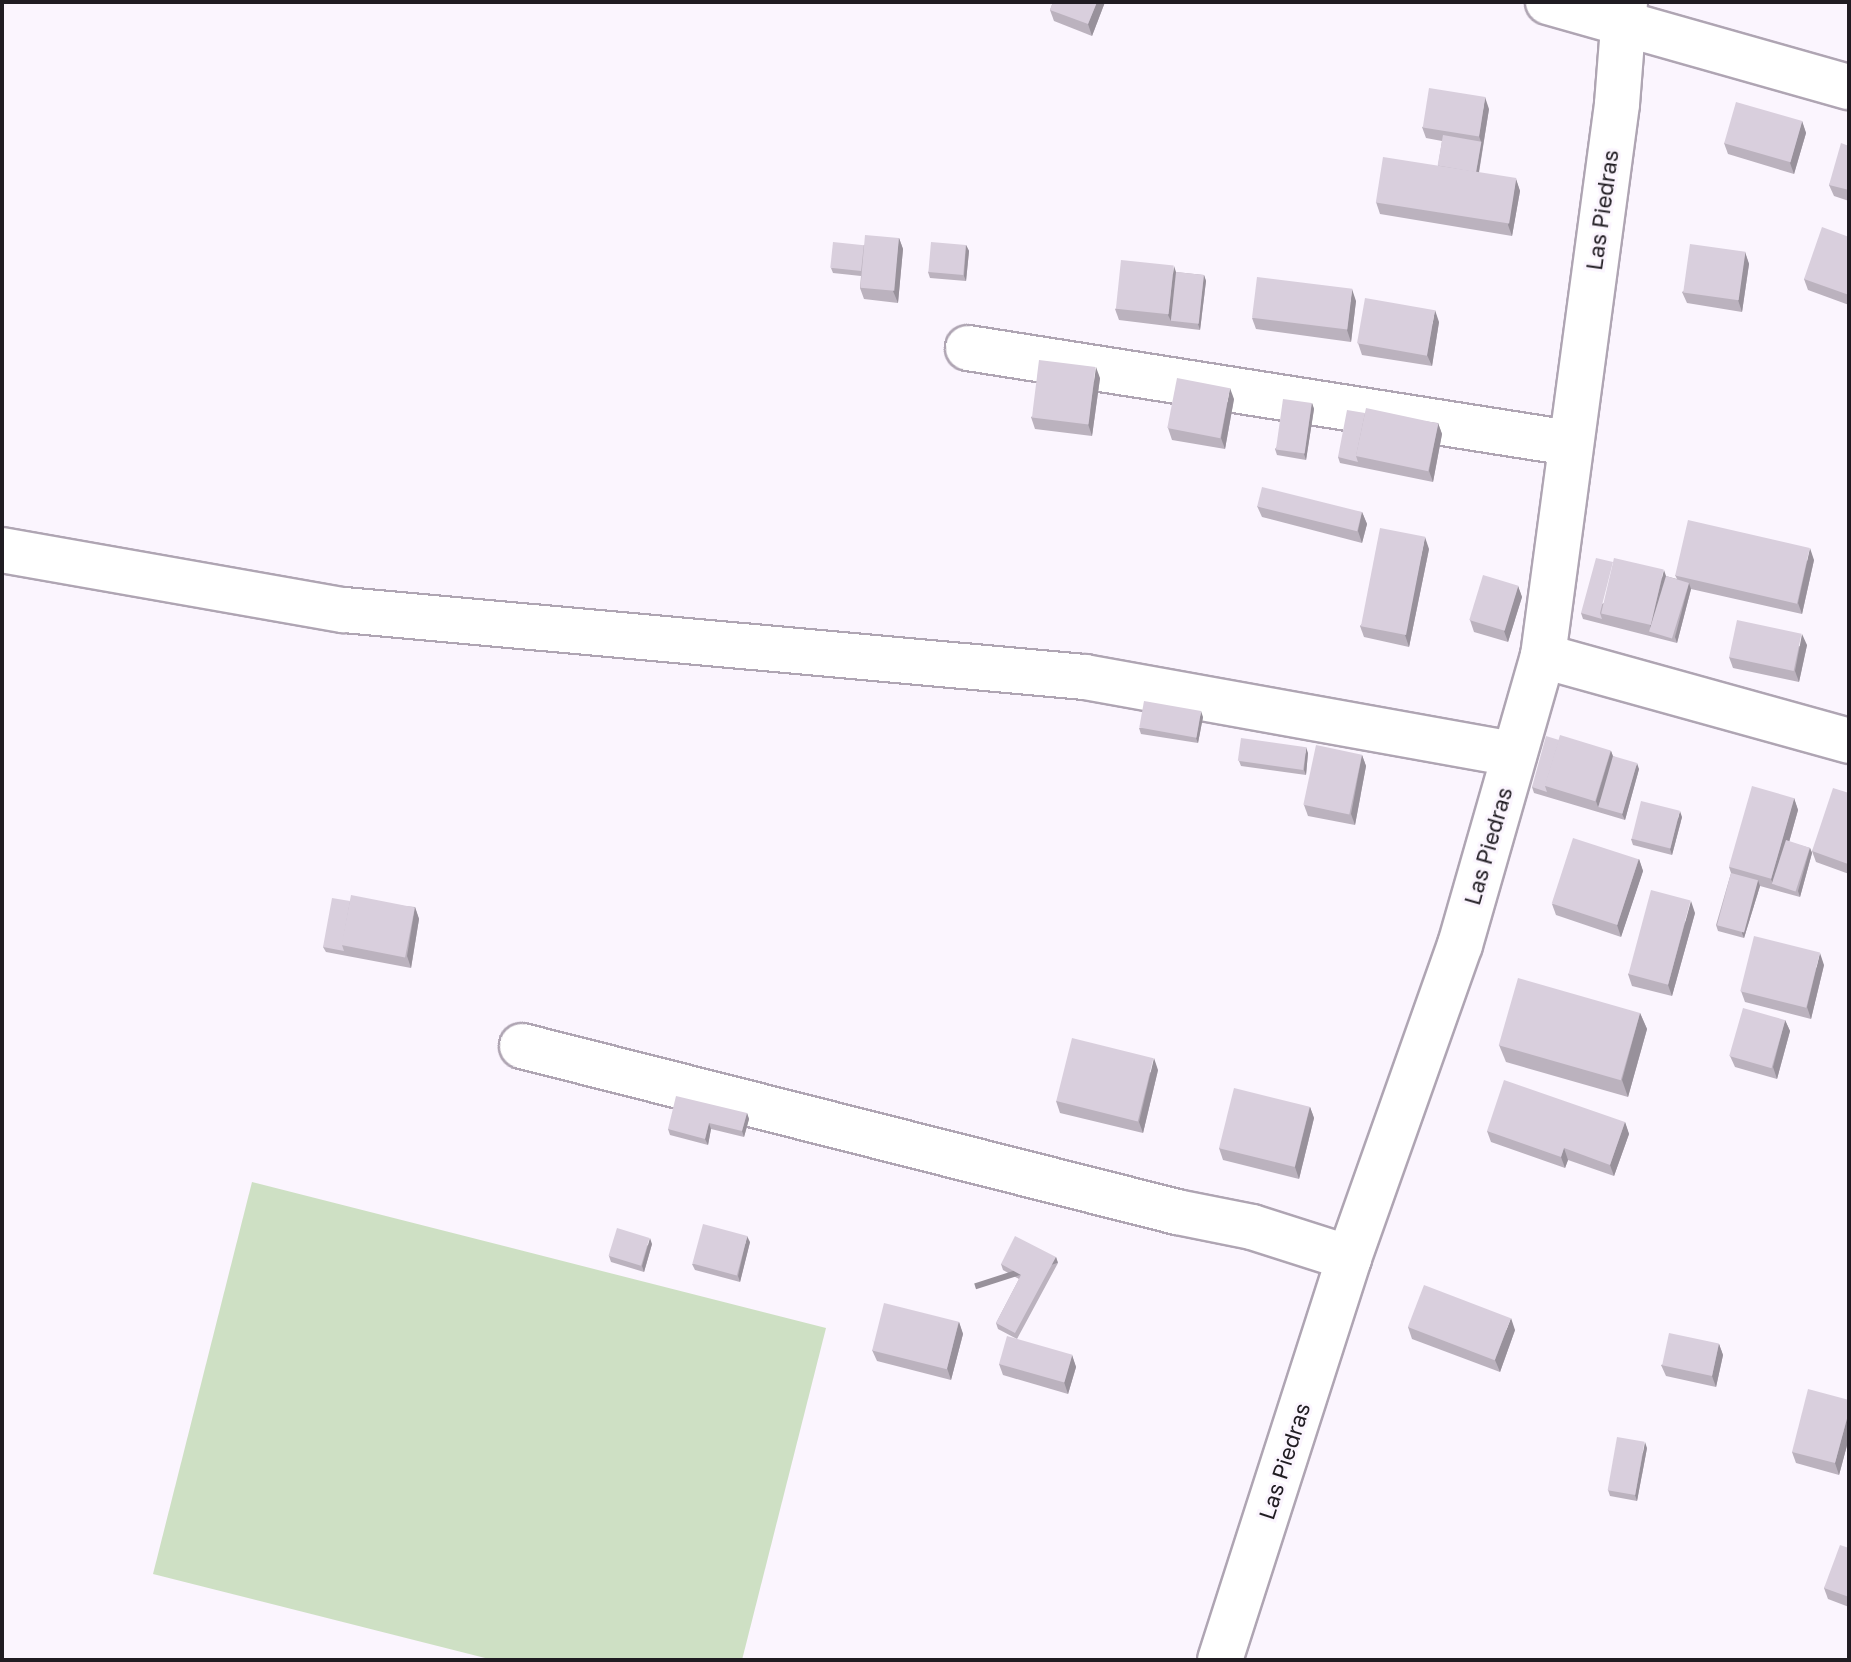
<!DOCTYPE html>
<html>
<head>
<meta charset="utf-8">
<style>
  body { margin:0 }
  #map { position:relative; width:1851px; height:1662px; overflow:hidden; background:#fbf5fe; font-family:"Golos Text",sans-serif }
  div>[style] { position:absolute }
  .green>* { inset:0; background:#cee0c4 }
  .roads { filter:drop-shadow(2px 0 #afa5b3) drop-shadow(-2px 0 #afa5b3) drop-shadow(0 2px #afa5b3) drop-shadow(0 -2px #afa5b3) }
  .minor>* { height:44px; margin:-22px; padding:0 22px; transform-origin:22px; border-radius:22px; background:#fff }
  .wall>* { inset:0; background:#bbb2be }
  .shaded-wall>* { inset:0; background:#98919b; transform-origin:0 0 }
  .building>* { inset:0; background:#d9cfdd; transform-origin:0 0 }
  span { translate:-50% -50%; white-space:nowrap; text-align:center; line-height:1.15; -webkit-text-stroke:6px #fbf5fe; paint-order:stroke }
  .street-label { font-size:22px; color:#201c22 }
  .frame { position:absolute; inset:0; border:4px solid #201c22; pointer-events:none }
</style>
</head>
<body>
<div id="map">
  <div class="green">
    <div style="clip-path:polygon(252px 1182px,826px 1328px,742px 1660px,493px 1660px,153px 1574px)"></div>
  </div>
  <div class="roads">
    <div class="minor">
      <div style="left:1548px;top:2px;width:313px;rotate:15.8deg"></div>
      <div style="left:968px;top:348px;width:609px;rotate:8.97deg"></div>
      <div style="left:2px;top:550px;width:347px;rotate:10deg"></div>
      <div style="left:344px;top:610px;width:744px;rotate:5.17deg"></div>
      <div style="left:1085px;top:677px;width:436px;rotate:10.2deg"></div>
      <div style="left:1543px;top:656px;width:318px;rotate:15.5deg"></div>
      <div style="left:522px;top:1046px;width:676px;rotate:14.22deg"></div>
      <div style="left:1177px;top:1212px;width:76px;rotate:11.3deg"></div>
      <div style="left:1252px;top:1227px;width:102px;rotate:17.7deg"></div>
      <div style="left:1220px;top:1660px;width:422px;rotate:-72.2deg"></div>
      <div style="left:1349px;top:1258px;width:332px;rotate:-70.5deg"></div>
      <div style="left:1460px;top:945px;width:301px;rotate:-74deg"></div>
      <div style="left:1543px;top:656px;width:557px;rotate:-82.36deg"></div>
      <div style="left:1617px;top:104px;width:102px;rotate:-85.5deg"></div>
    </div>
  </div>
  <div class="wall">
    <div style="clip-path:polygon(1053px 2px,1105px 2px,1092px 36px,1054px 21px,1050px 10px)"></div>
    <div style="clip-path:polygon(1489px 109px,1479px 173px,1516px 179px,1520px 191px,1512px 236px,1380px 214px,1376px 202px,1438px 166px,1442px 141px,1426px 138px,1422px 127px)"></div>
    <div style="clip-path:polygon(1802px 121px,1806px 133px,1794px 174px,1728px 154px,1724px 143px)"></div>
    <div style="clip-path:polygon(1849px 146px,1849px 201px,1834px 196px,1829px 185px)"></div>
    <div style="clip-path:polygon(1849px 237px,1849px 305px,1808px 290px,1804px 279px)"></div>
    <div style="clip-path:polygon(899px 238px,903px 249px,898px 303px,864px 299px,860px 288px,861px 276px,833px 273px,831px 268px,864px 245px)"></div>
    <div style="clip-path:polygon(966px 245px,969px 251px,966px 281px,930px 278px,928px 272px)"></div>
    <div style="clip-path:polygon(1745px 252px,1749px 264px,1742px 312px,1687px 303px,1682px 292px)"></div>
    <div style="clip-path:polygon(1176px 272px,1204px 275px,1206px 281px,1200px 330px,1119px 320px,1115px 309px)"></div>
    <div style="clip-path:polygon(1356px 301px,1351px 342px,1256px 329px,1252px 318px)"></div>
    <div style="clip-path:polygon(1439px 322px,1432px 366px,1362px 355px,1358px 343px)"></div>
    <div style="clip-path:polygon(1100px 378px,1092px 436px,1035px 429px,1031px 417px)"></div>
    <div style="clip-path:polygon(1234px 399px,1225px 449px,1172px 440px,1168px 428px)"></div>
    <div style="clip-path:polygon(1312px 403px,1314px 409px,1306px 460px,1277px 455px,1275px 449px)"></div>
    <div style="clip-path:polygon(1365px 413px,1438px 423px,1442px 434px,1433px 482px,1340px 463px,1338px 457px)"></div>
    <div style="clip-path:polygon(1257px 506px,1362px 512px,1367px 524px,1362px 543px,1262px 517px)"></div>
    <div style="clip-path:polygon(1429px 549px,1409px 647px,1364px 637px,1360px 626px)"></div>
    <div style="clip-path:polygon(1814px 560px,1802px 614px,1691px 589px,1677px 643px,1583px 619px,1581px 613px,1666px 576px,1677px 579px,1675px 575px)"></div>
    <div style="clip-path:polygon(1518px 586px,1522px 597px,1508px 642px,1474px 632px,1470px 620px)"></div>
    <div style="clip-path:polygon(1807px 645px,1799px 682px,1733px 668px,1729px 657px)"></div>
    <div style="clip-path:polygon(1203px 717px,1198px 743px,1141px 734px,1139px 728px)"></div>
    <div style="clip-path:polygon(1559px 740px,1611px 751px,1613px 756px,1639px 769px,1625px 820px,1534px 793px,1532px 787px)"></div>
    <div style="clip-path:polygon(1308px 753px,1306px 775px,1241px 766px,1239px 761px)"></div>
    <div style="clip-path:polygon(1362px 755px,1366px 766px,1355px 825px,1308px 816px,1304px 805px)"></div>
    <div style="clip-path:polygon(1849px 793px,1849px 874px,1816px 862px,1812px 851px)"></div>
    <div style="clip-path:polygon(1794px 798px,1798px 810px,1789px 842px,1810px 848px,1812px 853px,1800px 897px,1760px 886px,1744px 938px,1718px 931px,1716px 925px,1731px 873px,1729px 867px)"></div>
    <div style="clip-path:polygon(1682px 817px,1672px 855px,1633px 845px,1631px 839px)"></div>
    <div style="clip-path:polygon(1639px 859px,1643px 871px,1621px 937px,1556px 915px,1552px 904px)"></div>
    <div style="clip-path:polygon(350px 901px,415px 907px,419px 919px,411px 968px,326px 952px,323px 947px)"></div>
    <div style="clip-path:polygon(1695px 913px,1672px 996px,1632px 986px,1628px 974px)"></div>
    <div style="clip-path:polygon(1824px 965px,1811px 1019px,1745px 1002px,1741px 991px)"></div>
    <div style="clip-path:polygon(1640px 1013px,1647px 1029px,1628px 1097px,1506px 1062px,1499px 1045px)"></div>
    <div style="clip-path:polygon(1785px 1020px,1790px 1031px,1777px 1079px,1735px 1067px,1730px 1056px)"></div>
    <div style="clip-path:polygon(1158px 1070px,1143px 1133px,1060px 1113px,1056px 1101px)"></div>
    <div style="clip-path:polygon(1310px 1107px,1314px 1118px,1299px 1179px,1223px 1160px,1219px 1148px)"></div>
    <div style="clip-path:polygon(747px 1113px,749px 1119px,744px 1137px,711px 1129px,708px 1145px,670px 1135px,668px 1129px)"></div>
    <div style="clip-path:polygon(1625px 1122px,1629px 1134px,1614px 1176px,1568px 1160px,1565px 1168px,1491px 1142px,1487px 1131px)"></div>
    <div style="clip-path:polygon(750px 1242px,740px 1282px,695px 1270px,692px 1264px)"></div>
    <div style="clip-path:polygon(652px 1244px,644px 1272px,611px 1262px,609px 1256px)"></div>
    <div style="clip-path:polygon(1056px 1257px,1058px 1263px,1017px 1339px,998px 1329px,996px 1323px,1019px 1279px,1003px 1270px,1001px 1264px)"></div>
    <div style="clip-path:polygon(959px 1322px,963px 1334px,951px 1380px,877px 1361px,872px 1350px)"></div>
    <div style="clip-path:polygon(1408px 1327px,1515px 1330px,1500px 1372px,1412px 1339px)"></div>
    <div style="clip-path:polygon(1719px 1344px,1723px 1355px,1716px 1387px,1666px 1376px,1661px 1365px)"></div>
    <div style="clip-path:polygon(1072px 1355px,1076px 1367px,1068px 1394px,1003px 1375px,999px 1364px)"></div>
    <div style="clip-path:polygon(1849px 1400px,1849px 1438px,1839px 1475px,1796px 1463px,1792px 1452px)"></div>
    <div style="clip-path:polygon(1647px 1448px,1637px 1501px,1610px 1496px,1608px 1490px)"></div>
    <div style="clip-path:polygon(1849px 1548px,1849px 1607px,1828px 1599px,1824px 1588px)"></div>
  </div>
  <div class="shaded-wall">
    <div style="clip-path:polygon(1097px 2px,1105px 2px,1092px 36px,1088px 24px)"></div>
    <div style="clip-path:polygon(1485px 97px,1489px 109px,1477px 183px,1475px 178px,1481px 142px,1479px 136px)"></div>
    <div style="clip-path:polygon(1802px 121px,1806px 133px,1794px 174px,1790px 163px)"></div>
    <div style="clip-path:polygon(1516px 179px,1520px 191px,1512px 236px,1508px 225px)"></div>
    <div style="clip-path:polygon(899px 238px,903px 249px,898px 303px,893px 291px)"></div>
    <div style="clip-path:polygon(966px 245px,969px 251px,966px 281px,964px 276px)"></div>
    <div style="clip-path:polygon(1745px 252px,1749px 264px,1742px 312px,1738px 300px)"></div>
    <div style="clip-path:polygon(1174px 266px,1178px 278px,1171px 321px,1168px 315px)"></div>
    <div style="clip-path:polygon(1204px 275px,1206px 281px,1200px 330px,1198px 324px)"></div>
    <div style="clip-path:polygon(1352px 289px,1356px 301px,1351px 342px,1347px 330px)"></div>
    <div style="clip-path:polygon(1435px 310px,1439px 322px,1432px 366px,1427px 355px)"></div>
    <div style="clip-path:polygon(1096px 367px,1100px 378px,1092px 436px,1088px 424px)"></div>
    <div style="clip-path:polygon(1230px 388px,1234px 399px,1225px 449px,1221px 438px)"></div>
    <div style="clip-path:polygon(1312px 403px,1314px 409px,1306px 460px,1304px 454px)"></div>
    <div style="clip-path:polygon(1438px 423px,1442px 434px,1433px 482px,1429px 471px)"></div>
    <div style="clip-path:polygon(1362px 512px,1367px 524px,1362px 543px,1358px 531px)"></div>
    <div style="clip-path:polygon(1425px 537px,1429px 549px,1409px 647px,1405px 635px)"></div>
    <div style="clip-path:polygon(1810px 548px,1814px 560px,1802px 614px,1798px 603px)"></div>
    <div style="clip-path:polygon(1664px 570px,1668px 582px,1652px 632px,1650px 626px)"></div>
    <div style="clip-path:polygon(1689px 583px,1691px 589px,1677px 643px,1675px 637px)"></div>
    <div style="clip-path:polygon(1518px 586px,1522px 597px,1508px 642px,1504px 631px)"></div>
    <div style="clip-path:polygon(1802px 634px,1807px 645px,1799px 682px,1795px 671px)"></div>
    <div style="clip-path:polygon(1201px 711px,1203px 717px,1198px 743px,1196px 738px)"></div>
    <div style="clip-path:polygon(1306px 747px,1308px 753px,1306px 775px,1304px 770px)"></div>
    <div style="clip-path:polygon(1611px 751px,1615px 762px,1598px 807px,1596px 801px)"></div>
    <div style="clip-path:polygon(1362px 755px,1366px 766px,1355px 825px,1351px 814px)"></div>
    <div style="clip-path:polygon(1637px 763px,1639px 769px,1625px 820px,1622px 814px)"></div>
    <div style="clip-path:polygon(1794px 798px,1798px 810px,1777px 885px,1773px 884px,1771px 879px)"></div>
    <div style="clip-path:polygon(1680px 811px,1682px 817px,1672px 855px,1670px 849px)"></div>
    <div style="clip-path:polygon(1810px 848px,1812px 853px,1800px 897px,1798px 891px)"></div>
    <div style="clip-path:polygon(1639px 859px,1643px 871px,1621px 937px,1617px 925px)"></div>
    <div style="clip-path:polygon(1758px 880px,1760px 886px,1744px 938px,1742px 933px)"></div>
    <div style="clip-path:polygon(1691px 901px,1695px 913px,1672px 996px,1668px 985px)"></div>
    <div style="clip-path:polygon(415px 907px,419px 919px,411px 968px,407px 956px)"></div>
    <div style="clip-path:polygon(1820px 953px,1824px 965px,1811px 1019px,1807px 1007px)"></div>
    <div style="clip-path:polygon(1640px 1013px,1647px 1029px,1628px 1097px,1622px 1080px)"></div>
    <div style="clip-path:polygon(1785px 1020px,1790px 1031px,1777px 1079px,1773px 1067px)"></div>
    <div style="clip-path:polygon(1154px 1058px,1158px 1070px,1143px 1133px,1139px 1122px)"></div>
    <div style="clip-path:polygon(1310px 1107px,1314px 1118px,1299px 1179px,1295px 1167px)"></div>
    <div style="clip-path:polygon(747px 1113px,749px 1119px,744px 1137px,742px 1131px)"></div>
    <div style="clip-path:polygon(1625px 1122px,1629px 1134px,1614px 1176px,1610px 1165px)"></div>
    <div style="clip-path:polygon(709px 1123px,711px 1129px,708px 1145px,705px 1139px)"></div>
    <div style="clip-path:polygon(1564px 1148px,1568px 1160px,1565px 1168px,1561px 1157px)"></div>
    <div style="clip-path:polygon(747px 1236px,750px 1242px,740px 1282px,738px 1276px)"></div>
    <div style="clip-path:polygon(650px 1238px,652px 1244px,644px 1272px,642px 1266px)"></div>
    <div style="left:1056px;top:1257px;width:6px;height:86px;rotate:72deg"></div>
    <div style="clip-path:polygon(1511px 1318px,1515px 1330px,1500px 1372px,1495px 1360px)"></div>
    <div style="clip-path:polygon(959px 1322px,963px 1334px,951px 1380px,947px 1368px)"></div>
    <div style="clip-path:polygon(1719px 1344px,1723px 1355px,1716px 1387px,1712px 1376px)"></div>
    <div style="clip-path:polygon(1072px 1355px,1076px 1367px,1068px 1394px,1064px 1382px)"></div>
    <div style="clip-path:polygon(1849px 1411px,1849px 1438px,1839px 1475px,1835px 1463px)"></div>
    <div style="clip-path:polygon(1645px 1442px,1647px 1448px,1637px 1501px,1635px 1495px)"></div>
  </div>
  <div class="building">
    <div style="clip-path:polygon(1053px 2px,1097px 2px,1088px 24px,1050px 10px)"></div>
    <div style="left:1429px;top:88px;width:57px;height:40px;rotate:9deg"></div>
    <div style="left:1736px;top:102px;width:69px;height:43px;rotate:16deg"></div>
    <div style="left:1443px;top:135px;width:39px;height:31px;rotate:10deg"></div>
    <div style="clip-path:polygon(1841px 143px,1849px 146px,1849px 190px,1829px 185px)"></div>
    <div style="left:1383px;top:157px;width:135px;height:46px;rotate:9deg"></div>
    <div style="clip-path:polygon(1822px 227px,1849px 237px,1849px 295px,1804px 279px)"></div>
    <div style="left:865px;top:235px;width:34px;height:53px;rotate:5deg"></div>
    <div style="left:833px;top:242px;width:31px;height:26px;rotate:6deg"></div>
    <div style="left:931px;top:242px;width:35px;height:30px;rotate:5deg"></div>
    <div style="left:1690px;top:244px;width:56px;height:49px;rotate:8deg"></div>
    <div style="left:1121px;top:260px;width:53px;height:49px;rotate:6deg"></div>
    <div style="left:1176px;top:272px;width:28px;height:49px;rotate:6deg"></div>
    <div style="left:1257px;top:277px;width:96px;height:41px;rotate:7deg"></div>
    <div style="left:1365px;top:298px;width:71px;height:46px;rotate:10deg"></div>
    <div style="left:1039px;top:360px;width:57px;height:58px;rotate:7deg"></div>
    <div style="left:1177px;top:378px;width:54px;height:51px;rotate:11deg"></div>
    <div style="left:1283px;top:399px;width:29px;height:51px;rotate:8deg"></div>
    <div style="left:1366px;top:408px;width:74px;height:49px;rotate:12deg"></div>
    <div style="clip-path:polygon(1347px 410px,1365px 413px,1356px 456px,1358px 462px,1338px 457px)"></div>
    <div style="left:1262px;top:487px;width:103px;height:20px;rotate:14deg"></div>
    <div style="left:1688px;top:520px;width:125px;height:57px;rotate:13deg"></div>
    <div style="left:1380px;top:528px;width:46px;height:100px;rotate:11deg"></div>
    <div style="clip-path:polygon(1596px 558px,1613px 562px,1600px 613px,1602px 619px,1581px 613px)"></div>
    <div style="left:1614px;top:558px;width:51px;height:57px;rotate:13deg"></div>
    <div style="left:1483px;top:575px;width:37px;height:47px;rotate:17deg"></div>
    <div style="left:1666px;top:576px;width:24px;height:58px;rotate:17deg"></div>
    <div style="left:1737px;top:620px;width:66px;height:38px;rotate:12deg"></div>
    <div style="left:1144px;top:701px;width:58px;height:27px;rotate:10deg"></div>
    <div style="left:1560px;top:735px;width:53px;height:53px;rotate:17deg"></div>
    <div style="clip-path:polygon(1546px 736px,1559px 740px,1545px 786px,1547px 792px,1532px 787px)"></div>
    <div style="left:1241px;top:738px;width:66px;height:23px;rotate:8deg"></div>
    <div style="left:1316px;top:745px;width:47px;height:61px;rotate:12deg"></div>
    <div style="left:1613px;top:756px;width:25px;height:53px;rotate:16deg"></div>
    <div style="left:1752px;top:786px;width:44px;height:84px;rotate:16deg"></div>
    <div style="clip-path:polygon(1833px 788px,1849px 793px,1848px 864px,1812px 851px)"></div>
    <div style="left:1641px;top:801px;width:40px;height:39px;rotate:14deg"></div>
    <div style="left:1573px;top:838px;width:69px;height:69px;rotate:18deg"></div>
    <div style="left:1786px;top:840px;width:25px;height:46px;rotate:18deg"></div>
    <div style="left:1731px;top:873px;width:28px;height:54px;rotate:15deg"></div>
    <div style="left:1651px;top:890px;width:41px;height:87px;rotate:15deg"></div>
    <div style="left:351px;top:895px;width:65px;height:51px;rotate:11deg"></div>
    <div style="clip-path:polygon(332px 898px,350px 901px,342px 945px,344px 951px,323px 947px)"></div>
    <div style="left:1754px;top:936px;width:68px;height:57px;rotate:14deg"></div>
    <div style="left:1518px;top:978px;width:127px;height:70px;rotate:16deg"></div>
    <div style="left:1743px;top:1008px;width:44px;height:50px;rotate:16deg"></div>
    <div style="left:1072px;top:1038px;width:84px;height:65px;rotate:14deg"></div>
    <div style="clip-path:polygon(1504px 1080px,1625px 1122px,1610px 1165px,1564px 1148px,1561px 1157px,1487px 1131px)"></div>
    <div style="left:1234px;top:1088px;width:78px;height:62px;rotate:14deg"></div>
    <div style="clip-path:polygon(676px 1096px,747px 1113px,742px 1131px,709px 1123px,705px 1139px,668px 1129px)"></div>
    <div style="left:703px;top:1224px;width:46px;height:41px;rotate:15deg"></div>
    <div style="left:617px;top:1228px;width:34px;height:29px;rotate:17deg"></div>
    <div style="clip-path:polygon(1015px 1236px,1056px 1257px,1015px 1333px,996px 1323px,1021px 1275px,1001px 1264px)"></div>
    <div style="left:1424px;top:1285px;width:93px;height:45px;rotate:21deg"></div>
    <div style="left:884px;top:1303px;width:77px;height:49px;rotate:14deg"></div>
    <div style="left:1669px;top:1333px;width:51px;height:33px;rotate:12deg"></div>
    <div style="left:1007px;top:1336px;width:68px;height:29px;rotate:16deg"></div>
    <div style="clip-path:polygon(1808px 1389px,1849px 1400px,1849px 1411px,1835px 1463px,1792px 1452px)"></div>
    <div style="left:1617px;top:1437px;width:28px;height:54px;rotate:10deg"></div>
    <div style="clip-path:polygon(1840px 1545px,1849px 1548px,1849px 1597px,1824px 1588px)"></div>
  </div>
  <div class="street-label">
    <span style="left:1602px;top:210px;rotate:-82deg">Las Piedras</span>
    <span style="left:1488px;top:846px;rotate:-74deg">Las Piedras</span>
    <span style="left:1284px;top:1461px;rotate:-72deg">Las Piedras</span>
  </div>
  <div class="frame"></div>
</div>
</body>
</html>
